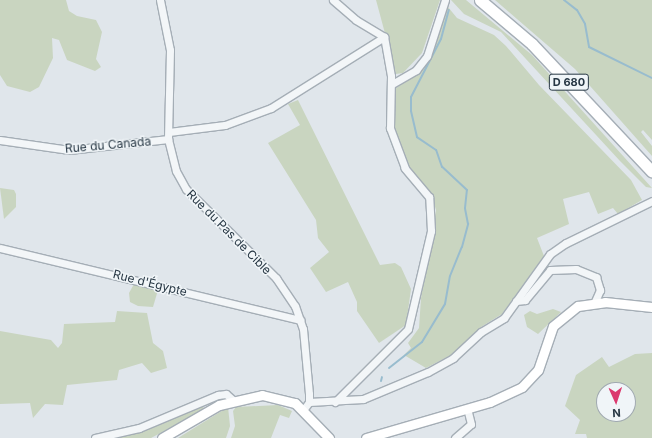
<!DOCTYPE html>
<html>
<head>
<meta charset="utf-8">
<style>
  body { margin:0 }
  #map { position:relative; width:652px; height:438px; overflow:hidden; background:#e0e6eb; font-family:Inter,sans-serif }
  div>[style] { position:absolute }
  .green>* { inset:0; background:#c9d5c0 }
  .stream>* { height:2px; margin:-1px; padding:0 1px; transform-origin:1px; border-radius:1px; background:#98bcce }
  .roads { filter:drop-shadow(1px 0 #a5aeb6) drop-shadow(-1px 0 #a5aeb6) drop-shadow(0 1px #a5aeb6) drop-shadow(0 -1px #a5aeb6) }
  .minor>* { height:7px; margin:-3.5px; padding:0 3.5px; transform-origin:3.5px; border-radius:3.5px; background:#f3f6f8 }
  .secondary>* { height:9px; margin:-4.5px; padding:0 4.5px; transform-origin:4.5px; border-radius:4.5px; background:#fff }
  .primary>* { height:11px; margin:-5.5px; padding:0 5.5px; transform-origin:5.5px; border-radius:5.5px; background:#fff }
  span { translate:-50% -50%; white-space:nowrap; text-align:center; line-height:1.15; -webkit-text-stroke:3px #f0f5f8; paint-order:stroke }
  .shield-label span { padding:1px 3px; background:#f0f5f8; border:1px solid; border-radius:3px; -webkit-text-stroke-width:0 }
  .shield-label { font-size:11px; color:#273744; font-weight:700 }
  .street-label { font-size:12px; color:#273744 }
  .north { position:absolute; left:596px; top:382px; width:40px; height:40px; box-sizing:border-box; background:#f0f5f8; border:1px solid #a0a9b0; border-radius:50%; rotate:177deg; font-size:11px; font-weight:700; line-height:16px; text-align:center; color:#273744 }
  .north::after { content:''; display:block; margin:auto; width:14px; height:18px; background:#db396e; clip-path:polygon(50% 0,100% 100%,50% 72%,0 100%) }
</style>
</head>
<body>
<div id="map">
  <div class="green">
    <div style="clip-path:polygon(0 0,66px 0,69px 11px,77px 16px,96px 20px,102px 32px,96px 59px,101px 67px,95px 71px,67px 60px,59px 40px,52px 38px,53px 58px,39px 87px,30px 92px,7px 86px,0 75px)"></div>
    <div style="clip-path:polygon(376px 0,440px 0,422px 53px,403px 73px,396px 74px)"></div>
    <div style="clip-path:polygon(451px 0,466px 0,532px 55px,652px 188px,646px 187px,620px 161px,501px 32px,464px 14px)"></div>
    <div style="clip-path:polygon(495px 0,652px 0,652px 140px,643px 130px,641px 132px,652px 146px,652px 156px,575px 69px)"></div>
    <div style="clip-path:polygon(448px 7px,457px 18px,494px 35px,506px 46px,539px 85px,631px 180px,642px 200px,618px 214px,613px 208px,598px 214px,589px 192px,563px 199px,569px 224px,537px 238px,544px 256px,502px 314px,481px 327px,453px 354px,426px 368px,404px 355px,411px 348px,408px 343px,419px 328px,421px 298px,436px 210px,432px 197px,411px 170px,400px 148px,395px 128px,395px 89px,424px 68px,432px 55px)"></div>
    <div style="clip-path:polygon(298px 100px,380px 265px,395px 263px,401px 267px,411px 289px,406px 325px,379px 343px,357px 311px,357px 302px,348px 282px,326px 292px,310px 268px,329px 252px,318px 238px,316px 220px,268px 143px,300px 125px,288px 104px)"></div>
    <div style="clip-path:polygon(0 188px,14px 190px,16px 194px,16px 207px,4px 219px)"></div>
    <div style="clip-path:polygon(134px 284px,158px 290px,153px 307px,138px 306px,130px 302px,129px 293px)"></div>
    <div style="clip-path:polygon(553px 309px,561px 312px,538px 334px,527px 327px,524px 315px,530px 311px,537px 314px)"></div>
    <div style="clip-path:polygon(117px 311px,147px 313px,153px 343px,163px 351px,167px 368px,151px 373px,142px 363px,119px 370px,117px 380px,67px 385px,63px 405px,45px 404px,33px 418px,30px 403px,0 404px,0 331px,51px 340px,58px 348px,62px 343px,64px 324px,115px 322px)"></div>
    <div style="clip-path:polygon(evenodd,652px 353px,652px 438px,587px 438px,586px 434px,575px 434px,580px 420px,565px 406px,576px 375px,602px 357px,609px 367px,635px 354px,652px 353px,604px 390px,628px 390px,628px 414px,604px 414px,604px 390px)"></div>
    <div style="clip-path:polygon(203px 405px,204px 410px,151px 438px,111px 438px,140px 432px)"></div>
    <div style="clip-path:polygon(278px 405px,292px 411px,289px 418px,280px 415px,271px 438px,231px 438px,235px 426px,233px 411px,236px 407px)"></div>
    <div style="clip-path:polygon(228px 407px,230px 426px,226px 438px,178px 438px)"></div>
  </div>
  <div class="stream">
    <div style="left:564px;top:0;width:16px;rotate:38deg"></div>
    <div style="left:577px;top:10px;width:16px;rotate:60deg"></div>
    <div style="left:585px;top:24px;width:23px;rotate:80deg"></div>
    <div style="left:589px;top:47px;width:70px;rotate:26.2deg"></div>
    <div style="left:389px;top:368px;width:42px;rotate:-38.2deg"></div>
    <div style="left:422px;top:342px;width:44px;rotate:-58.8deg"></div>
    <div style="left:445px;top:304px;width:28px;rotate:-80deg"></div>
    <div style="left:450px;top:276px;width:31px;rotate:-68deg"></div>
    <div style="left:462px;top:247px;width:24px;rotate:-75deg"></div>
    <div style="left:468px;top:224px;width:16px;rotate:-101deg"></div>
    <div style="left:465px;top:208px;width:18px;rotate:-84deg"></div>
    <div style="left:467px;top:190px;width:34px;rotate:-137deg"></div>
    <div style="left:442px;top:167px;width:18px;rotate:-109deg"></div>
    <div style="left:436px;top:150px;width:23px;rotate:-146deg"></div>
    <div style="left:417px;top:137px;width:27px;rotate:-103deg"></div>
    <div style="left:411px;top:111px;width:14px;rotate:-90deg"></div>
    <div style="left:411px;top:97px;width:65px;rotate:-62.7deg"></div>
    <div style="left:441px;top:39px;width:30px;rotate:-75deg"></div>
    <div style="left:381px;top:381px;width:4px;rotate:-76deg"></div>
  </div>
  <div class="roads">
    <div class="minor">
      <div style="left:160px;top:0;width:51px;rotate:78.7deg"></div>
      <div style="left:170px;top:50px;width:89px;rotate:91.3deg"></div>
      <div style="left:168px;top:139px;width:33px;rotate:76deg"></div>
      <div style="left:176px;top:171px;width:21px;rotate:61deg"></div>
      <div style="left:186px;top:189px;width:127px;rotate:44.7deg"></div>
      <div style="left:276px;top:278px;width:34px;rotate:56deg"></div>
      <div style="left:295px;top:306px;width:24px;rotate:71deg"></div>
      <div style="left:303px;top:329px;width:65px;rotate:84.7deg"></div>
      <div style="left:309px;top:394px;width:8px;rotate:90deg"></div>
      <div style="left:309px;top:402px;width:9px;rotate:126deg"></div>
      <div style="left:333px;top:0;width:30px;rotate:41deg"></div>
      <div style="left:356px;top:20px;width:33px;rotate:31deg"></div>
      <div style="left:392px;top:84px;width:28px;rotate:-30deg"></div>
      <div style="left:416px;top:70px;width:18px;rotate:-52deg"></div>
      <div style="left:427px;top:56px;width:59px;rotate:-72.2deg"></div>
      <div style="left:169px;top:132px;width:56px;rotate:-7.1deg"></div>
      <div style="left:225px;top:125px;width:49px;rotate:-20.3deg"></div>
      <div style="left:271px;top:108px;width:133px;rotate:-32.1deg"></div>
      <div style="left:0;top:140px;width:70px;rotate:8.2deg"></div>
      <div style="left:69px;top:150px;width:100px;rotate:-6.3deg"></div>
      <div style="left:0;top:248px;width:309px;rotate:13.5deg"></div>
      <div style="left:516px;top:301px;width:9px;rotate:-6deg"></div>
      <div style="left:525px;top:300px;width:39px;rotate:-50deg"></div>
      <div style="left:550px;top:270px;width:26px;rotate:-2deg"></div>
      <div style="left:576px;top:269px;width:22px;rotate:22deg"></div>
      <div style="left:596px;top:277px;width:14px;rotate:73deg"></div>
      <div style="left:600px;top:290px;width:12px;rotate:114deg"></div>
      <div style="left:309px;top:402px;width:54px;rotate:-3.2deg"></div>
      <div style="left:363px;top:399px;width:70px;rotate:-22.6deg"></div>
      <div style="left:428px;top:372px;width:29px;rotate:-29deg"></div>
      <div style="left:453px;top:358px;width:38px;rotate:-43deg"></div>
      <div style="left:481px;top:332px;width:27px;rotate:-31deg"></div>
      <div style="left:504px;top:318px;width:79px;rotate:-54.3deg"></div>
      <div style="left:550px;top:254px;width:19px;rotate:-35deg"></div>
      <div style="left:566px;top:243px;width:96px;rotate:-26deg"></div>
      <div style="left:335px;top:402px;width:103px;rotate:-45deg"></div>
      <div style="left:408px;top:329px;width:101px;rotate:-76.8deg"></div>
      <div style="left:431px;top:231px;width:34px;rotate:-93deg"></div>
      <div style="left:429px;top:197px;width:38px;rotate:-130deg"></div>
      <div style="left:405px;top:168px;width:43px;rotate:-110.6deg"></div>
      <div style="left:390px;top:128px;width:52px;rotate:-88.9deg"></div>
      <div style="left:391px;top:76px;width:40px;rotate:-100deg"></div>
      <div style="left:95px;top:438px;width:45px;rotate:-12.8deg"></div>
      <div style="left:139px;top:428px;width:86px;rotate:-22.7deg"></div>
      <div style="left:218px;top:395px;width:8px;rotate:-7deg"></div>
      <div style="left:226px;top:394px;width:9px;rotate:41deg"></div>
      <div style="left:455px;top:438px;width:21px;rotate:-41deg"></div>
      <div style="left:471px;top:424px;width:16px;rotate:-104deg"></div>
    </div>
    <div class="secondary">
      <div style="left:162px;top:438px;width:66px;rotate:-30.1deg"></div>
      <div style="left:219px;top:405px;width:44px;rotate:-13.1deg"></div>
      <div style="left:262px;top:395px;width:34px;rotate:14deg"></div>
      <div style="left:295px;top:403px;width:49px;rotate:45.8deg"></div>
      <div style="left:366px;top:438px;width:129px;rotate:-16.2deg"></div>
      <div style="left:490px;top:402px;width:35px;rotate:-25deg"></div>
      <div style="left:522px;top:387px;width:23px;rotate:-47deg"></div>
      <div style="left:538px;top:370px;width:46px;rotate:-71.2deg"></div>
      <div style="left:553px;top:326px;width:32px;rotate:-39deg"></div>
      <div style="left:578px;top:306px;width:27px;rotate:-8deg"></div>
      <div style="left:605px;top:302px;width:47px;rotate:6.1deg"></div>
    </div>
    <div class="primary">
      <div style="left:480px;top:0;width:68px;rotate:40.2deg"></div>
      <div style="left:532px;top:44px;width:175px;rotate:46.8deg"></div>
    </div>
  </div>
  <div class="shield-label">
    <span style="left:569px;top:82px">D 680</span>
  </div>
  <div class="street-label">
    <span style="left:108px;top:145px;rotate:-5deg">Rue du Canada</span>
    <span style="left:229px;top:232px;rotate:45deg">Rue du Pas de Cible</span>
    <span style="left:150px;top:283px;rotate:14deg">Rue d'Égypte</span>
  </div>
  <div class="north">N</div>
</div>
</body>
</html>
